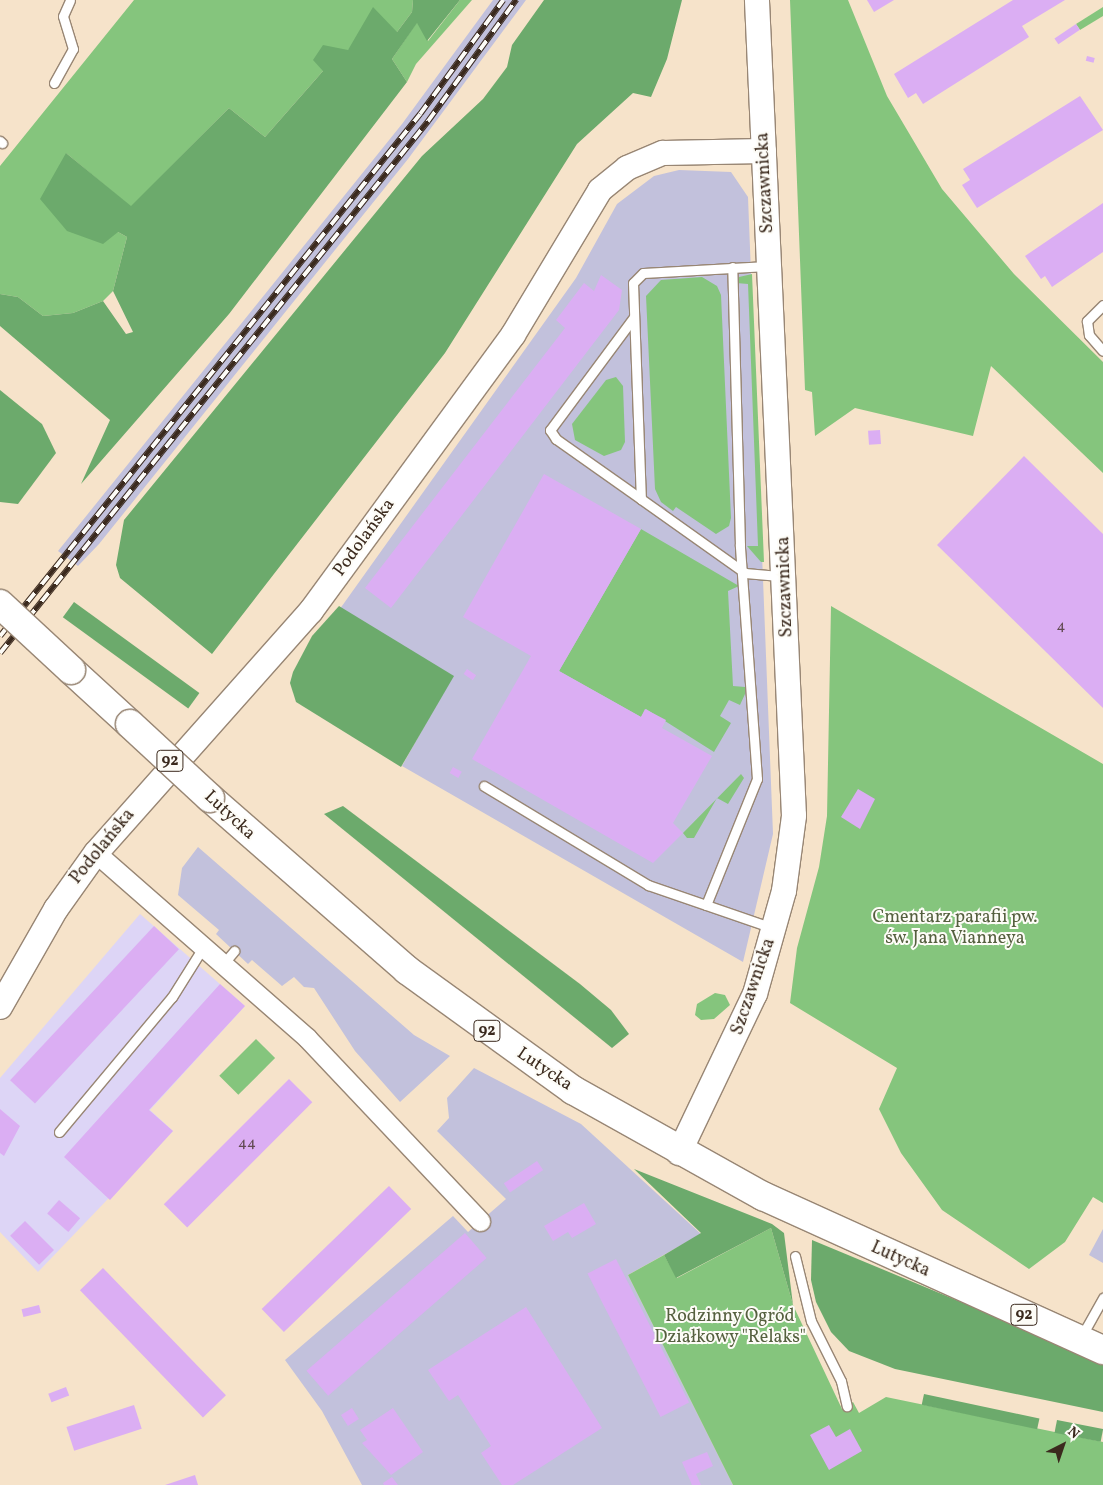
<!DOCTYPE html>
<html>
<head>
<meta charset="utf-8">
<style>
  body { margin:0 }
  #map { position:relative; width:1103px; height:1485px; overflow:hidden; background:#f6e3ca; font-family:Vollkorn,serif }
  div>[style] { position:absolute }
  .built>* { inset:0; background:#ddd5f6 }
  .industrial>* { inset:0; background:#c2c1dc }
  .green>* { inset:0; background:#85c57d; transform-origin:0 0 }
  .forest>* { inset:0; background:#6caa6c; transform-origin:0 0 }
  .building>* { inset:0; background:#dbaef3; transform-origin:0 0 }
  .roads { filter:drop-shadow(1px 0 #988674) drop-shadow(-1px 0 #988674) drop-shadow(0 1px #988674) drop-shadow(0 -1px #988674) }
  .service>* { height:9px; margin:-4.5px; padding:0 4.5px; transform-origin:4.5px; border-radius:4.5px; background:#fff }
  .minor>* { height:19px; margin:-9.5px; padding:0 9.5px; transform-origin:9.5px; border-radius:9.5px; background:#fff }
  .tertiary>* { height:24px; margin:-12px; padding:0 12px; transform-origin:12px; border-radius:12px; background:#fff }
  .primary>* { height:28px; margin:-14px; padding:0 14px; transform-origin:14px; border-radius:14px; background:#fff }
  .rail>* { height:5.5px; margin-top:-2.75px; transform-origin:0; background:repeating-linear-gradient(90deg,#fdfcf7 0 11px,#3b2a1e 0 22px); box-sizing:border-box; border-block:1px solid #3b2a1e }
  .bridges { filter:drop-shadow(1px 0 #988674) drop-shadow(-1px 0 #988674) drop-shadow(0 1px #988674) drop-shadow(0 -1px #988674) }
  .primary-bridge>* { height:28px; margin:-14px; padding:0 14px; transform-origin:14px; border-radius:14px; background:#fff }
  span { translate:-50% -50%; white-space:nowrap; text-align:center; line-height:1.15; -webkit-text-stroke:4px #fdfcf7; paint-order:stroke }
  .number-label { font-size:15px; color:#634b53 }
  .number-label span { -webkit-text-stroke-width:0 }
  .shield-label span { padding:1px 4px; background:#fdfcf7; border:1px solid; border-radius:4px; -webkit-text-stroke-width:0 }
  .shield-label { font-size:16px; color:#3b2a1e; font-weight:700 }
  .street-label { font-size:18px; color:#3b2a1e }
  .park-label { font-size:18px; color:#55603f }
  .north { position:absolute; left:1038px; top:1420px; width:50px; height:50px; -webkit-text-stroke:4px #fdfcf7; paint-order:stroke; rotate:41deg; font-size:14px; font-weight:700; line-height:20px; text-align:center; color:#3b2a1e }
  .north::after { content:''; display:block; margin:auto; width:18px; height:22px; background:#3b2a1e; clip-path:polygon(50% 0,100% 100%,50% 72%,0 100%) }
</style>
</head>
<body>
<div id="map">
  <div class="built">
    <div style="clip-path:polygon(140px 914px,245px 1006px,150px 1110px,173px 1131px,38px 1272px,0 1232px,0 1078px)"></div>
  </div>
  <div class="industrial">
    <div style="clip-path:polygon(493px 0,526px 0,408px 159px,99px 544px,78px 566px,58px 551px,402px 124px)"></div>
    <div style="clip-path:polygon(679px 170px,731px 172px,748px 197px,773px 834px,743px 962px,402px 766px,450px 680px,337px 613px,576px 278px,617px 204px,654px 176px)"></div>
    <div style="clip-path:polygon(198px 847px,414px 1035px,450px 1056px,400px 1102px,355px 1051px,314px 988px,304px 987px,294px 977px,282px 986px,252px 960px,248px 964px,216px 934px,219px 930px,178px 895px,182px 868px)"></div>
    <div style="clip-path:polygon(474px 1068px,581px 1124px,701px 1234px,628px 1275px,733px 1485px,362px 1485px,322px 1411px,285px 1360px,453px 1216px,468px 1232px,506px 1199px,437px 1131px,449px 1118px,447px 1098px)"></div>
    <div style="clip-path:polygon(1103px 1229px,1103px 1263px,1089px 1255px)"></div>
  </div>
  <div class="green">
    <div style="clip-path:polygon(134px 0,413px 0,412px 12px,397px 32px,348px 50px,323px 71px,265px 137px,229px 108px,131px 207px,66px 153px,118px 232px,127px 237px,113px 291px,103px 301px,73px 313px,43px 316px,18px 297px,0 294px,0 166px)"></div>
    <div style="clip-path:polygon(460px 0,472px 0,416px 64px,407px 82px,392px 59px,417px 22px,428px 41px)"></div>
    <div style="clip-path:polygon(790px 0,848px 0,887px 96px,942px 189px,1014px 274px,1103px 362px,1103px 473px,991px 366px,973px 436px,855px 408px,815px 436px,812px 392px,805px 390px)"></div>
    <div style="clip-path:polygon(1103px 7px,1103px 16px,1080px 30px,1076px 24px)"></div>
    <div style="clip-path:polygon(752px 274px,764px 562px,761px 562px,747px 546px,758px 546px,748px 284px,736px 283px,739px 277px)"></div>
    <div style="clip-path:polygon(702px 277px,717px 286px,721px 295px,731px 518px,729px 526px,716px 534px,676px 507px,673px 511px,661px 502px,655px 489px,646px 296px,661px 280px)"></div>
    <div style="clip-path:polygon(616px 377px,623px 386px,625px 442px,621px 450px,604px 456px,575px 440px,572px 424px,606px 380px)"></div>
    <div style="clip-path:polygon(641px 529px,739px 586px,728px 591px,733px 686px,745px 687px,745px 694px,740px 705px,729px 700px,720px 716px,731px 723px,714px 752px,646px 709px,641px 717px,559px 671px)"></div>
    <div style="clip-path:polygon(831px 606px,1103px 764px,1103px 1203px,1093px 1197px,1065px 1242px,1029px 1269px,942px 1210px,901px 1153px,879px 1109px,897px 1068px,790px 1003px,797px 948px,819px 867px,827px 816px)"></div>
    <div style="clip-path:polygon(741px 774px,744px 778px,728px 804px,717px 798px,694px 838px,687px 838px,683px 833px)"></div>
    <div style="clip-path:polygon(715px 993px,725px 995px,730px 1005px,714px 1019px,701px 1020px,695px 1015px,697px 1004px)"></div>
    <div style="left:256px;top:1039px;width:27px;height:52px;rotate:45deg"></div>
    <div style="clip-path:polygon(771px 1228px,793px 1305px,842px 1409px,853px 1402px,859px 1413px,886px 1397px,1103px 1442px,1103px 1485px,733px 1485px,628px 1275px,664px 1255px,677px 1278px)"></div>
  </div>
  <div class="forest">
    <div style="clip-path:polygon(413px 0,460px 0,427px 41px,417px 23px,392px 59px,407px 82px,229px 314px,81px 484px,110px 420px,0 326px,0 294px,18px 297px,43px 316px,73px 313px,103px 301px,126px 334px,133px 332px,113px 291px,127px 237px,118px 232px,103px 244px,67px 231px,40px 199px,66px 153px,131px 206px,229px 108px,265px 137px,323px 71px,313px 60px,323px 45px,348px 50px,373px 7px,397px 32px,412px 12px)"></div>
    <div style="clip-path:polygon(544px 0,682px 0,667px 59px,651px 97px,633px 93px,577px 144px,445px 353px,212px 654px,120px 578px,116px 565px,124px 520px,422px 156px,483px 99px,507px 67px,512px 45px)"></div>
    <div style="clip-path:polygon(0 390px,42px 424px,56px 453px,18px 504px,0 502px)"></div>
    <div style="left:74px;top:602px;width:155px;height:19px;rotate:36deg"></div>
    <div style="clip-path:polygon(339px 606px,454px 676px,401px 767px,296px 702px,290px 683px,293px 672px,312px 636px)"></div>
    <div style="clip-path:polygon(343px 806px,580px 984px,611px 1010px,629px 1034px,612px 1048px,324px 814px)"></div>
    <div style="clip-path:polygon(634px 1169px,772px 1224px,784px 1233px,793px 1305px,771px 1228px,676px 1278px,664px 1255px,701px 1233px)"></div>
    <div style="clip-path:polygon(812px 1240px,1103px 1361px,1103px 1412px,895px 1369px,849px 1351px,831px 1332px,816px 1302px,811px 1280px)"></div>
    <div style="left:924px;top:1394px;width:118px;height:11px;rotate:12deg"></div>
    <div style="left:1057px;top:1420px;width:47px;height:13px;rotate:11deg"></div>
  </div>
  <div class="building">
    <div style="clip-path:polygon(867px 0,894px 0,874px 12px)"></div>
    <div style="clip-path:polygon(1013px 0,1065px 0,1022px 26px,1029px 37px,923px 104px,916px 93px,908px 98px,894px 74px)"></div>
    <div style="left:1076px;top:24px;width:7px;height:26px;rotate:56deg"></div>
    <div style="left:1087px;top:56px;width:8px;height:5px;rotate:14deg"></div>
    <div style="clip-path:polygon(1080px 96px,1103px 130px,977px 208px,962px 185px,970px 180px,963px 169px)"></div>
    <div style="clip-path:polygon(1103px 203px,1103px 252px,1052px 287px,1045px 276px,1041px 279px,1025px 256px)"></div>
    <div style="clip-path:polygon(601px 275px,622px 290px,619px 310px,391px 608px,365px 588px,565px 328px,556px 320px,584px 283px,594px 291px)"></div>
    <div style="left:880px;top:430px;width:14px;height:12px;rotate:86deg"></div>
    <div style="clip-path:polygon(1024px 456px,1103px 534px,1103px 708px,937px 545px)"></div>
    <div style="clip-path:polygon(544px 474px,641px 529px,559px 671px,641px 717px,645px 709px,666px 720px,662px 728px,712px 756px,673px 823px,683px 833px,653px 863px,472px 759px,531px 656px,463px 617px)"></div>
    <div style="left:467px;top:669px;width:11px;height:6px;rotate:34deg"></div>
    <div style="left:453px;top:767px;width:10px;height:7px;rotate:29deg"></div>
    <div style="clip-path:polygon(858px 789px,875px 799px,860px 829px,841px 817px)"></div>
    <div style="left:154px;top:926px;width:34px;height:211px;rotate:43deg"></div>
    <div style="clip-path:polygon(220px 984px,245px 1006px,149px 1110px,173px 1131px,110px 1200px,64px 1157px)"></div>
    <div style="left:289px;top:1079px;width:33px;height:177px;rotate:45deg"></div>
    <div style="clip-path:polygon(0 1109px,20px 1126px,4px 1156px,0 1153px)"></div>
    <div style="left:537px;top:1161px;width:11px;height:40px;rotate:56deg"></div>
    <div style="left:389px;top:1186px;width:32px;height:177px;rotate:46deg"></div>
    <div style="left:59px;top:1200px;width:28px;height:18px;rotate:41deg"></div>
    <div style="clip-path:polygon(584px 1203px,596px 1224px,572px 1238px,568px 1232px,553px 1241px,544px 1226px)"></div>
    <div style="left:25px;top:1221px;width:41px;height:21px;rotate:45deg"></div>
    <div style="left:465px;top:1233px;width:33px;height:210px;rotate:49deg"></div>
    <div style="left:616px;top:1259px;width:161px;height:32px;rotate:63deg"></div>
    <div style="left:103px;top:1268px;width:177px;height:32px;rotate:46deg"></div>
    <div style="left:39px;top:1305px;width:8px;height:18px;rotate:76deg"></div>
    <div style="clip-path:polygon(526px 1307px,602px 1428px,513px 1485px,502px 1485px,481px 1453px,491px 1446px,458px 1395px,449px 1401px,428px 1370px)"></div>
    <div style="left:66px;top:1387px;width:9px;height:19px;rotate:69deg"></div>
    <div style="left:134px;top:1405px;width:25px;height:71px;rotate:72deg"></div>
    <div style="left:352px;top:1408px;width:13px;height:13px;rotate:58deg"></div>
    <div style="clip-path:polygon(393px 1408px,423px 1452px,391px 1475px,362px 1443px,367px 1440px,360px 1430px)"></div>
    <div style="clip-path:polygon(829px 1425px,836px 1437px,850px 1429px,862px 1451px,829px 1470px,810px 1435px)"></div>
    <div style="clip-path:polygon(707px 1452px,713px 1466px,696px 1474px,701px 1485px,692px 1485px,682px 1462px)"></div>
    <div style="clip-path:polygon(195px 1475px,198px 1485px,165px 1485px)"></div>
    <div style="clip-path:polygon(392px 1477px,398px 1485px,384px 1485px,383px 1483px)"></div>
  </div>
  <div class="roads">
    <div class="service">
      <div style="left:54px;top:83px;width:39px;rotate:-61deg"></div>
      <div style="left:73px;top:49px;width:34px;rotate:-107deg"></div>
      <div style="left:63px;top:16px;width:17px;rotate:-66deg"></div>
      <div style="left:0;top:141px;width:3px;rotate:45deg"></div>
      <div style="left:767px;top:266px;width:124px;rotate:176.8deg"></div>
      <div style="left:643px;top:273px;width:14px;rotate:135deg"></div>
      <div style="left:633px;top:283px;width:216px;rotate:87.9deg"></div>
      <div style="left:641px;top:499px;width:128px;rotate:35.4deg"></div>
      <div style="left:745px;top:573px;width:37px;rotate:5deg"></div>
      <div style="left:1103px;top:305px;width:23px;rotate:135deg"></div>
      <div style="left:1087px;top:321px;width:14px;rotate:82deg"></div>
      <div style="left:1089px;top:335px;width:21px;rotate:49deg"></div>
      <div style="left:634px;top:317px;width:141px;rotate:126.6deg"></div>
      <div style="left:550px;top:430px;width:11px;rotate:56deg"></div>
      <div style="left:556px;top:439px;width:104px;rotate:35.2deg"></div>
      <div style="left:484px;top:786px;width:192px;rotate:31.1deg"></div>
      <div style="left:648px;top:885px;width:132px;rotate:19deg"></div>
      <div style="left:706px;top:905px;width:136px;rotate:-68deg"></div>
      <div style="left:757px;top:779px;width:235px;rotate:-94.2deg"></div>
      <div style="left:740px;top:545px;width:278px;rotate:-91.6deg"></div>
      <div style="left:224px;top:963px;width:16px;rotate:-50deg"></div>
      <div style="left:59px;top:1132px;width:176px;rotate:-50.1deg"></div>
      <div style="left:172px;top:997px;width:60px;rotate:-57.9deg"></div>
      <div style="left:795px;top:1256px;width:67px;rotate:76.2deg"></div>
      <div style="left:811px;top:1321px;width:67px;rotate:63.4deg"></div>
      <div style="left:841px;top:1381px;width:26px;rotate:77deg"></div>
      <div style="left:1081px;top:1337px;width:45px;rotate:-60.6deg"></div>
    </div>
    <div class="minor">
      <div style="left:96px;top:853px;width:281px;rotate:41.2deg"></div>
      <div style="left:307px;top:1038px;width:252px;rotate:46.6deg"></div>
    </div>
    <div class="tertiary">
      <div style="left:0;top:1007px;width:113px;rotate:-60.3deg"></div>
      <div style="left:56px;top:909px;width:69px;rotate:-54.5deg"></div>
      <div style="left:96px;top:853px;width:324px;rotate:-48.4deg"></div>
      <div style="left:311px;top:611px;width:342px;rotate:-53.8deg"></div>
      <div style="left:513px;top:335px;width:169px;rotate:-59deg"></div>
      <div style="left:600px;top:190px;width:35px;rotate:-39deg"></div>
      <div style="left:627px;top:168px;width:39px;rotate:-23deg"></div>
      <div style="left:663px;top:153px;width:101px;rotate:-1.1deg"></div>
      <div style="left:679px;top:1153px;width:176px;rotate:-64.5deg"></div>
      <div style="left:755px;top:994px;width:107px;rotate:-74.3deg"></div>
      <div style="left:784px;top:891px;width:76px;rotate:-82.4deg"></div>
      <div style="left:794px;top:816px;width:817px;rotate:-92.6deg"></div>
    </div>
    <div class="primary">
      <div style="left:71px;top:670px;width:80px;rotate:42.5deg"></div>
      <div style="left:210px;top:798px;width:262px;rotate:41.1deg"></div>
      <div style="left:407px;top:970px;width:205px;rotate:35.9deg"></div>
      <div style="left:573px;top:1090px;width:218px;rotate:29.2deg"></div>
      <div style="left:763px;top:1196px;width:373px;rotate:24.4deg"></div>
    </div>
  </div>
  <div class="rail">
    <div style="left:0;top:636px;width:670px;rotate:-51.18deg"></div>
    <div style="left:420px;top:114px;width:141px;rotate:-53.9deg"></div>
    <div style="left:0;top:653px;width:683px;rotate:-51.18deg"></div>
    <div style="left:428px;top:121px;width:150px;rotate:-54deg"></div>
  </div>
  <div class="bridges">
    <div class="primary-bridge">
      <div style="left:0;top:604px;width:97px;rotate:42.9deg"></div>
      <div style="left:130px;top:724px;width:109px;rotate:42.8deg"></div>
    </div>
  </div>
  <div class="number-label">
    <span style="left:1061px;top:627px">4</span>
    <span style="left:247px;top:1144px">44</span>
  </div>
  <div class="shield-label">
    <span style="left:170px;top:761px">92</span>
    <span style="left:487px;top:1031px">92</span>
    <span style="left:1024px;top:1315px">92</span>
  </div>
  <div class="street-label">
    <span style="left:766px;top:183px;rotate:-93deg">Szczawnicka</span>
    <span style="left:365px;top:538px;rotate:-54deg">Podolańska</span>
    <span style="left:786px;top:587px;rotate:-92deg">Szczawnicka</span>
    <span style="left:229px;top:816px;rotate:43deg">Lutycka</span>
    <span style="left:103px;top:847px;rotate:-51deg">Podolańska</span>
    <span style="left:754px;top:987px;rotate:-71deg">Szczawnicka</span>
    <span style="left:544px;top:1070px;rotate:34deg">Lutycka</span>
    <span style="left:900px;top:1260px;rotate:24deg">Lutycka</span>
  </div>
  <div class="park-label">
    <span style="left:955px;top:929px">Cmentarz parafii pw.<br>św. Jana Vianneya</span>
    <span style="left:730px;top:1328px">Rodzinny Ogród<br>Działkowy "Relaks"</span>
  </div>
  <div class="north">N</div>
</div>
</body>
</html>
